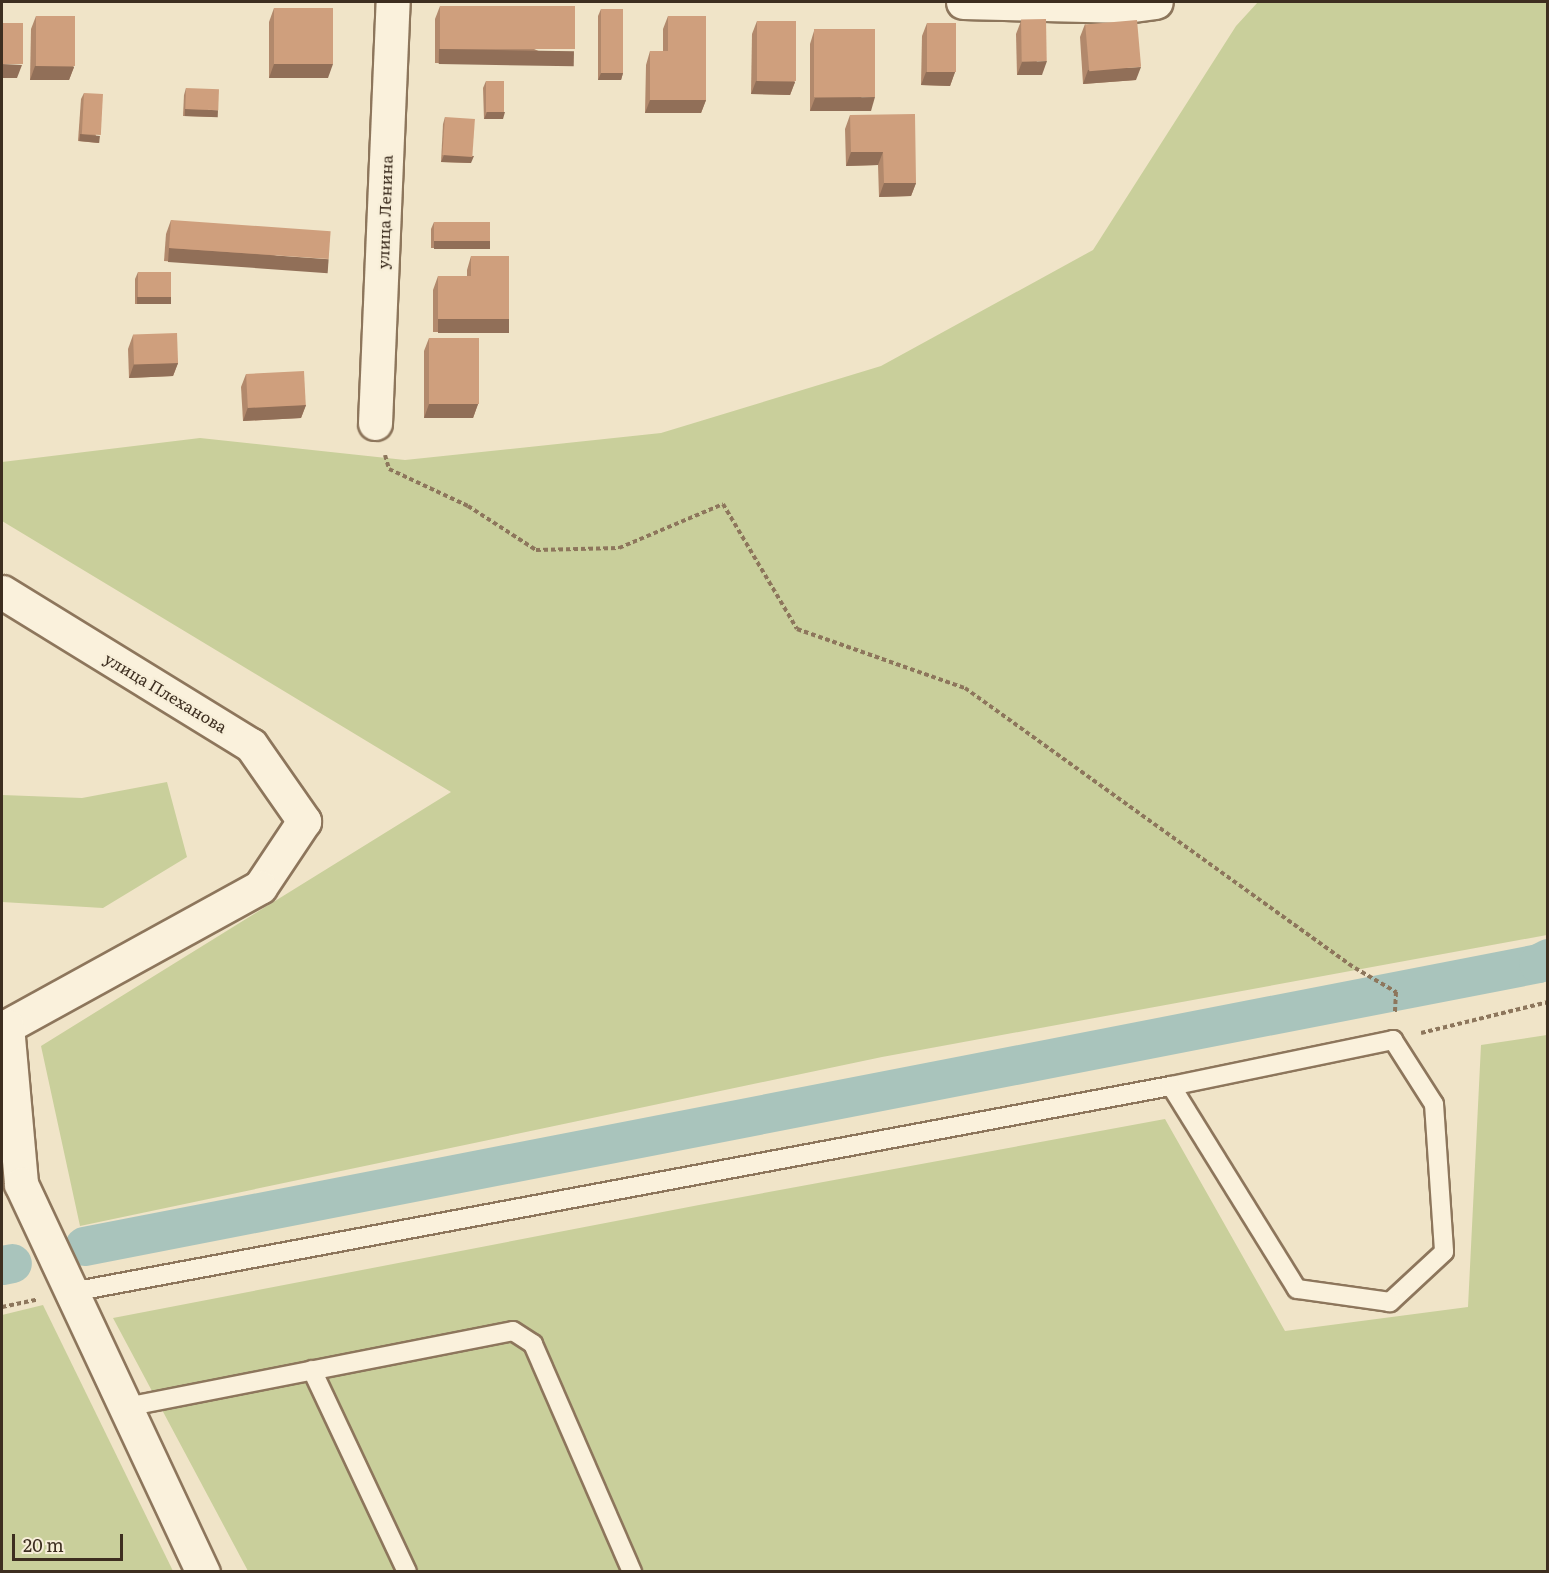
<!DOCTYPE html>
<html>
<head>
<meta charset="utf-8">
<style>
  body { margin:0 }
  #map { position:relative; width:1549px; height:1573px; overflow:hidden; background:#f0e4c8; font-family:Literata,serif }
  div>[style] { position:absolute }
  .green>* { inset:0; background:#c9cf9b }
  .canal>* { height:39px; margin:-19.5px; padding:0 19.5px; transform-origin:19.5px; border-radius:19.5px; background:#a9c4bc }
  .path>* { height:4px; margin-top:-2px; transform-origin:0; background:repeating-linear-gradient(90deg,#8d765c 0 4.5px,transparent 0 7.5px) }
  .roads { filter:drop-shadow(2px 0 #8d765c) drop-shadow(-2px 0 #8d765c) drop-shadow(0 2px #8d765c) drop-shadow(0 -2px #8d765c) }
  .lane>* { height:18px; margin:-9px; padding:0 9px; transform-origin:9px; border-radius:9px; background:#faf1dc }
  .street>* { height:33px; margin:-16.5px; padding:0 16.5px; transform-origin:16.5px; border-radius:16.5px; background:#faf1dc }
  .wall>* { inset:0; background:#b2896c }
  .shaded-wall>* { inset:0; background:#916f58; transform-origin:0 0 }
  .building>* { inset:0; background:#cf9f7d; transform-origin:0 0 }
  span { translate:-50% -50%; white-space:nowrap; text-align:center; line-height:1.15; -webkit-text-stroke:4.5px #f7eed8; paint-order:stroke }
  .street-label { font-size:16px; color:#3d2e20 }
  .frame { position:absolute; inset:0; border:3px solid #3d2e20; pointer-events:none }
  .scale { position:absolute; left:12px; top:1534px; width:111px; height:27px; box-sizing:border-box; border:3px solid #3d2e20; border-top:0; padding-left:8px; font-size:18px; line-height:21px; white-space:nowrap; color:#3d2e20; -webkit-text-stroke:4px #f7eed8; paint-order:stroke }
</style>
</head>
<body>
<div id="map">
  <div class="green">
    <div style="clip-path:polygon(1258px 2px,1547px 2px,1547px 935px,882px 1057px,80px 1226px,41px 1046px,451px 792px,2px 521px,2px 462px,200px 438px,405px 460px,661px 433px,881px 366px,1093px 250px,1236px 26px)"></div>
    <div style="clip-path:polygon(167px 782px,187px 857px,103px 908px,2px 902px,2px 795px,82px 798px)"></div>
    <div style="clip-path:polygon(1547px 1035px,1547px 1571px,248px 1571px,113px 1318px,699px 1205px,1165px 1119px,1285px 1331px,1468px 1307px,1481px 1045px)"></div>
    <div style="clip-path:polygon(43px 1305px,173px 1571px,2px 1571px,2px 1315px)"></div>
  </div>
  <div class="canal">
    <div style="left:84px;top:1246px;width:1481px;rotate:-11.01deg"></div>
    <div style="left:1538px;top:963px;width:11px;rotate:-27deg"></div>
    <div style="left:2px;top:1265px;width:10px;rotate:-11deg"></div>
  </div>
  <div class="path">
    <div style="left:385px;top:455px;width:15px;rotate:74deg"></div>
    <div style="left:389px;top:469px;width:87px;rotate:25.1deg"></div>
    <div style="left:468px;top:506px;width:81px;rotate:32.9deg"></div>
    <div style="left:536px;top:550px;width:83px;rotate:-1.4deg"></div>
    <div style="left:619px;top:548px;width:113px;rotate:-22.9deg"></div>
    <div style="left:723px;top:504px;width:145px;rotate:59.4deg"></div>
    <div style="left:797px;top:629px;width:178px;rotate:19.4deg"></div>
    <div style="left:965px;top:688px;width:480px;rotate:35.7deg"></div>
    <div style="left:1355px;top:968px;width:48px;rotate:30.3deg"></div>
    <div style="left:1396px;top:992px;width:21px;rotate:93deg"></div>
    <div style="left:1421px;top:1033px;width:131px;rotate:-13.7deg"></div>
    <div style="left:2px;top:1307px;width:35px;rotate:-12deg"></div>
  </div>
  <div class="roads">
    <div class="lane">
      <div style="left:72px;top:1292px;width:1118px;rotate:-10.62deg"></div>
      <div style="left:1171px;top:1086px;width:227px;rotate:-11.7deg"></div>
      <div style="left:1393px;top:1040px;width:76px;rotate:57.4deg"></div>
      <div style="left:1434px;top:1104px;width:148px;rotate:86.1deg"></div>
      <div style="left:1444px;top:1252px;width:74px;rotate:137.2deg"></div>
      <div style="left:1390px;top:1302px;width:94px;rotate:-172deg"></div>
      <div style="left:1297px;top:1289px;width:239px;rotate:-121.8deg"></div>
      <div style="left:312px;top:1370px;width:223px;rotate:64.8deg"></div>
      <div style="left:126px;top:1407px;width:394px;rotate:-11.1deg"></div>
      <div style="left:513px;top:1331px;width:24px;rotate:33deg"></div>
      <div style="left:533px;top:1344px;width:249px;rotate:66.5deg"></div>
    </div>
    <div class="street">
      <div style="left:963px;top:2px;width:163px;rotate:1.4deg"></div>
      <div style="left:1126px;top:6px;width:30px;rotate:-8deg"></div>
      <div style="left:375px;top:423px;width:421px;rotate:-87.6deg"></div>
      <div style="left:2px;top:592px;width:292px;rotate:31.6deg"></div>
      <div style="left:251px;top:745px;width:93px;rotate:55.1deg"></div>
      <div style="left:304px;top:821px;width:79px;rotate:123.7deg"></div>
      <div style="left:260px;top:887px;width:289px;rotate:151.2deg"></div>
      <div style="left:7px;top:1026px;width:159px;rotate:84.9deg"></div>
      <div style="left:21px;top:1184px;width:429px;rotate:64.9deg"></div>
    </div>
  </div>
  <div class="wall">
    <div style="clip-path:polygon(440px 6px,569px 65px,435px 63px,435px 19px)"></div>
    <div style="clip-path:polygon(274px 8px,328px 78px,269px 78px,269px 22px)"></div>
    <div style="clip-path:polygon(601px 9px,623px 73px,621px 80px,598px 80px,598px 16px)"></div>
    <div style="clip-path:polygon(36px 16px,74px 67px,69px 80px,30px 80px,31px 29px)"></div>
    <div style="clip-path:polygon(668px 16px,706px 100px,701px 113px,645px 113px,646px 65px,650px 51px,663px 51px,663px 29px)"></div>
    <div style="clip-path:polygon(757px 21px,795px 82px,790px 95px,751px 94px,752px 34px)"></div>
    <div style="clip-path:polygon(1021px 21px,1042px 75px,1017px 75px,1016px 34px)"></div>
    <div style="clip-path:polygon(927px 23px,955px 72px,950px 86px,921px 85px,922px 36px)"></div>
    <div style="clip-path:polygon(1085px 24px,1136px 80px,1083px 84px,1080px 37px)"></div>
    <div style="clip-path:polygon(814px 31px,871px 111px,810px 111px,810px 44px)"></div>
    <div style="clip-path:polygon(486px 81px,503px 119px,484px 119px,483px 88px)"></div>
    <div style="clip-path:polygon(186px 88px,216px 117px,183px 116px,184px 95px)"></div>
    <div style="clip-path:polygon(84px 93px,98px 143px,78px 141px,81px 99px)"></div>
    <div style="clip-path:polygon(850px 115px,916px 183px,911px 196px,879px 197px,878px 165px,846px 166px,845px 129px)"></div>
    <div style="clip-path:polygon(445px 117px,471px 163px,441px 162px,443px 124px)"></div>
    <div style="clip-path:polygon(171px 220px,324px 272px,164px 261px,166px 234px)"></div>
    <div style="clip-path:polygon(434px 222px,490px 241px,488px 248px,431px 248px,431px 229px)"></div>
    <div style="clip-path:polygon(471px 256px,509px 319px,504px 332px,433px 332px,433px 290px,438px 276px,467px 276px,467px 270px)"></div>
    <div style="clip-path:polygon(138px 272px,171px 297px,168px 304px,135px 304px,135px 279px)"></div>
    <div style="clip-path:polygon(133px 335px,178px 363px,173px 376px,129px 378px,128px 349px)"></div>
    <div style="clip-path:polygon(429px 338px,478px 404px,473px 418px,424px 418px,424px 351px)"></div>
    <div style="clip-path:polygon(246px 374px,306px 405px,301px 418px,243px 421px,241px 387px)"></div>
  </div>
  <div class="shaded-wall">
    <div style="left:439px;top:49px;width:135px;height:15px;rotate:1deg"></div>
    <div style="clip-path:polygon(1047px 61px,1042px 75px,1017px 75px,1022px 62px)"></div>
    <div style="clip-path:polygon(2px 64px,22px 65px,17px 78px,2px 78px)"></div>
    <div style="clip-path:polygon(274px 64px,333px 64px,328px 78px,269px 78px)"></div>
    <div style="clip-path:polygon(35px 66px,74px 67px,69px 80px,30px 80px)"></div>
    <div style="clip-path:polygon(1141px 67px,1136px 80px,1083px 84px,1088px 70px)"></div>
    <div style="clip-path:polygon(926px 72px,955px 72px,950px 86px,921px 85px)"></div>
    <div style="clip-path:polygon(601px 73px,623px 73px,621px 80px,598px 80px)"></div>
    <div style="clip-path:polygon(756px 81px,795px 82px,790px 95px,751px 94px)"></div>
    <div style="clip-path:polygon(875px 97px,871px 111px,810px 111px,815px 98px)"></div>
    <div style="clip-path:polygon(650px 100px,706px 100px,701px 113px,645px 113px)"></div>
    <div style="left:185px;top:109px;width:33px;height:7px;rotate:2deg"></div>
    <div style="clip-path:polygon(487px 112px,505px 112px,503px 119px,484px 119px)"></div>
    <div style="left:80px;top:134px;width:20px;height:7px;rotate:6deg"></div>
    <div style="clip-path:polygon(851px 152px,883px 152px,878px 165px,846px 166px)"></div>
    <div style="clip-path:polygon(444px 155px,474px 156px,471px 163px,441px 162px)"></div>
    <div style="clip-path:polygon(884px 183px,916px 183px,911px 196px,879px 197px)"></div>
    <div style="left:434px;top:241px;width:56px;height:8px"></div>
    <div style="left:169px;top:248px;width:160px;height:14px;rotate:4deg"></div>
    <div style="left:137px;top:297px;width:34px;height:7px"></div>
    <div style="left:438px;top:319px;width:71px;height:14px"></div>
    <div style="clip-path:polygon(178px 363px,173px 376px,129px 378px,134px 364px)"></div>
    <div style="clip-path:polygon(429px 404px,478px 404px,473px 418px,424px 418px)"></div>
    <div style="clip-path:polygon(306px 405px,301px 418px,243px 421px,248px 407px)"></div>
  </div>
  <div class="building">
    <div style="left:440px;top:6px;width:135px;height:43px"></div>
    <div style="left:274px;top:8px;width:59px;height:56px"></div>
    <div style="left:601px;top:9px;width:22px;height:64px"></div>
    <div style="left:36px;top:16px;width:39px;height:50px"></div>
    <div style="clip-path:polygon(668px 16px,706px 16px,706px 100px,650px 100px,650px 51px,668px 51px)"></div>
    <div style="left:1046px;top:19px;width:42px;height:25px;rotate:89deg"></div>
    <div style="left:1137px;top:20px;width:47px;height:52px;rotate:85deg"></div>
    <div style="left:757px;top:21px;width:39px;height:60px"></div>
    <div style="left:2px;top:23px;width:21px;height:41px"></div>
    <div style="left:927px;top:23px;width:29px;height:49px"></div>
    <div style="left:875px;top:29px;width:68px;height:61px;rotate:90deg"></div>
    <div style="left:486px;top:81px;width:18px;height:31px"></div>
    <div style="left:186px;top:88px;width:33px;height:21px;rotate:2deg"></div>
    <div style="left:84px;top:93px;width:19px;height:41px;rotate:3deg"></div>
    <div style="clip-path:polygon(915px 114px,916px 183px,884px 183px,883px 152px,851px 152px,850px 115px)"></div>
    <div style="left:445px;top:117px;width:30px;height:38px;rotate:4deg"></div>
    <div style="left:171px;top:220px;width:160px;height:28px;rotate:4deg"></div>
    <div style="left:434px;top:222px;width:56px;height:19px"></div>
    <div style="clip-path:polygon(471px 256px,509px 256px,509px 319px,438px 319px,438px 276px,471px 276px)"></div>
    <div style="left:138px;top:272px;width:33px;height:25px"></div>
    <div style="left:177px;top:333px;width:30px;height:44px;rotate:88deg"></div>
    <div style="left:429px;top:338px;width:50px;height:66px"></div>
    <div style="left:304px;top:371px;width:34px;height:58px;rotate:87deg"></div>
  </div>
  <div class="street-label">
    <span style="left:384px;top:212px;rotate:-88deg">улица Ленина</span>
    <span style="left:166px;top:692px;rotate:31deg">улица Плеханова</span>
  </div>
  <div class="frame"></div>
  <div class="scale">20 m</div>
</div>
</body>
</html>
